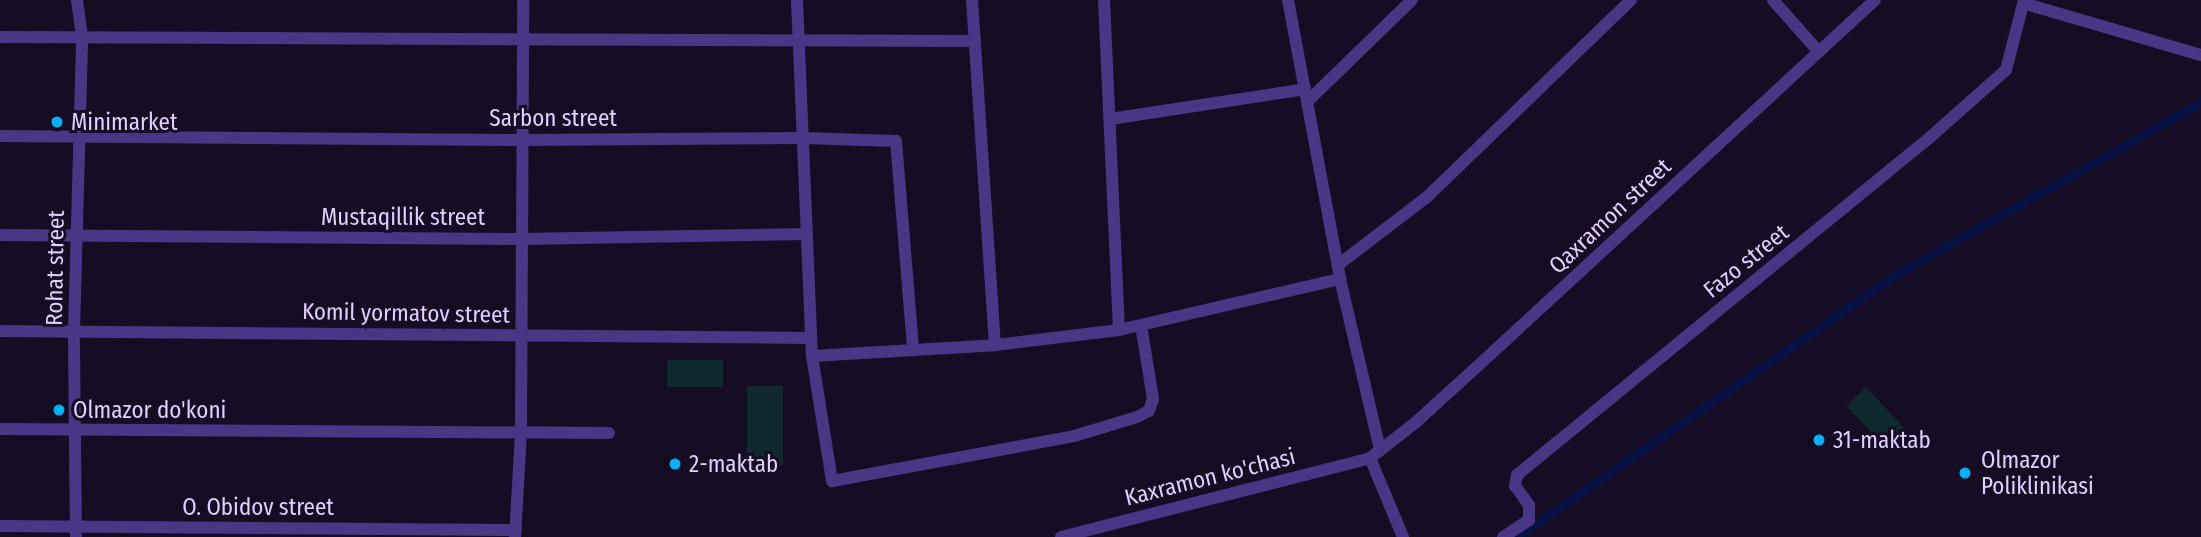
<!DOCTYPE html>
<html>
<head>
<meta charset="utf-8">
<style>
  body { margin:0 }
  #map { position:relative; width:2201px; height:537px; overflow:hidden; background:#160d24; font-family:"Fira Sans Condensed",sans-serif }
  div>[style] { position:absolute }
  .green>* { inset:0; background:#10292e; transform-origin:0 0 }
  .canal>* { height:9px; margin:-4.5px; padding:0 4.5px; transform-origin:4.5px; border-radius:4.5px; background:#071143 }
  .minor>* { height:12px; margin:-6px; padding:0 6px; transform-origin:6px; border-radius:6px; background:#493685 }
  .dots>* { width:19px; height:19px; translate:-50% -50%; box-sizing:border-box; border:4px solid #160d24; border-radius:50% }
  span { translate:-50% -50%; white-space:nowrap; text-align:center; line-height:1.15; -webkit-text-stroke:6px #160d24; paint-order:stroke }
  .street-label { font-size:23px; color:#dfd0ff }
  .poi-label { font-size:23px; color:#dfd0ff }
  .left { translate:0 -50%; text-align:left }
</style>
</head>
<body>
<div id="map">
  <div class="green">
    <div style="left:667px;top:360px;width:56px;height:27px"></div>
    <div style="left:747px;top:386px;width:36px;height:79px"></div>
    <div style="left:1866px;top:387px;width:56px;height:27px;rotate:47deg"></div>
  </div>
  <div class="canal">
    <div style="left:1517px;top:537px;width:456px;rotate:-34.7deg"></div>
    <div style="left:1892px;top:277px;width:355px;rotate:-29.5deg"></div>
  </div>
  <div class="minor">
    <div style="left:797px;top:0;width:356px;rotate:87.6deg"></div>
    <div style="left:812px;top:356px;width:127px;rotate:80.9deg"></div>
    <div style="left:832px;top:481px;width:246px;rotate:-10.5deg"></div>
    <div style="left:1074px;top:436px;width:66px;rotate:-16.8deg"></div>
    <div style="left:1137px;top:417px;width:13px;rotate:-27deg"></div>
    <div style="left:1149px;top:411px;width:13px;rotate:-72deg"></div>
    <div style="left:1153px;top:399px;width:75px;rotate:-99.2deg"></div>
    <div style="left:972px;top:0;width:346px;rotate:86.2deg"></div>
    <div style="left:1104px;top:0;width:330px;rotate:87.4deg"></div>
    <div style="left:1288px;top:0;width:284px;rotate:79.4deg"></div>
    <div style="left:1340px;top:279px;width:176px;rotate:76.8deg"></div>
    <div style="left:1773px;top:0;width:69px;rotate:48.5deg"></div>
    <div style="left:2023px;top:3px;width:185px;rotate:16.3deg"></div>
    <div style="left:0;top:37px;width:975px;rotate:0.24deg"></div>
    <div style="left:1308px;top:101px;width:145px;rotate:-44.2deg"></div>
    <div style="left:1110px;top:119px;width:197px;rotate:-8.7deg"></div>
    <div style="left:0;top:136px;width:523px;rotate:0.44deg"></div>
    <div style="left:523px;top:140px;width:280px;rotate:-0.4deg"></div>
    <div style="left:803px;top:138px;width:93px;rotate:1.8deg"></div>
    <div style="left:896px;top:141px;width:210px;rotate:85.3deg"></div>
    <div style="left:0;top:235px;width:521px;rotate:0.44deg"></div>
    <div style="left:521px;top:239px;width:285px;rotate:-1deg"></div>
    <div style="left:1338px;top:265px;width:112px;rotate:-37.4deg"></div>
    <div style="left:1427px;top:197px;width:284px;rotate:-44deg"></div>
    <div style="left:0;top:331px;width:811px;rotate:0.49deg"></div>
    <div style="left:812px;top:356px;width:183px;rotate:-3.4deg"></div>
    <div style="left:995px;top:345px;width:125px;rotate:-6.9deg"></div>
    <div style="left:1119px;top:330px;width:227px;rotate:-13deg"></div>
    <div style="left:0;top:429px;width:609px;rotate:0.38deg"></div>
    <div style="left:1370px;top:458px;width:86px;rotate:67.3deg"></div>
    <div style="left:0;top:526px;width:516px;rotate:0.44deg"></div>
    <div style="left:76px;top:537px;width:206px;rotate:-90.6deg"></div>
    <div style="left:74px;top:331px;width:295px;rotate:-88.4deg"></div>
    <div style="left:82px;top:36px;width:36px;rotate:-98deg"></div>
    <div style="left:515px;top:537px;width:105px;rotate:-86.7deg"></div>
    <div style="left:521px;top:432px;width:432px;rotate:-89.7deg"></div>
    <div style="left:1061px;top:537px;width:319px;rotate:-14.3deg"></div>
    <div style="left:1370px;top:458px;width:57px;rotate:-37.9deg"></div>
    <div style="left:1415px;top:423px;width:105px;rotate:-42.3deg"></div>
    <div style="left:1493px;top:352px;width:519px;rotate:-42.66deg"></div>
    <div style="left:1503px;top:537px;width:31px;rotate:-33deg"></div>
    <div style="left:1529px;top:520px;width:15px;rotate:-90deg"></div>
    <div style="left:1529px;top:505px;width:24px;rotate:-126deg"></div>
    <div style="left:1515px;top:486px;width:11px;rotate:-80deg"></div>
    <div style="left:1517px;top:475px;width:531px;rotate:-39.27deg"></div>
    <div style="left:1928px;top:139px;width:104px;rotate:-41.5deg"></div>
    <div style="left:2006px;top:70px;width:72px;rotate:-75.6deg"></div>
  </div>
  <div class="dots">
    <div style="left:57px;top:122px;background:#00b0fb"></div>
    <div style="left:59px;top:410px;background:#00b0fb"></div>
    <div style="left:1819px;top:440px;background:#00b0fb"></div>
    <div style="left:675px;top:464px;background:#00b0fb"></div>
    <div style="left:1965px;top:473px;background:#00b0fb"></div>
  </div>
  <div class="street-label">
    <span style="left:553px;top:118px">Sarbon street</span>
    <span style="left:1610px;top:216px;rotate:-43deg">Qaxramon street</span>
    <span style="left:403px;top:217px">Mustaqillik street</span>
    <span style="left:1746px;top:261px;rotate:-39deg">Fazo street</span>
    <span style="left:55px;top:268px;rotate:-89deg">Rohat street</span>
    <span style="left:406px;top:313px;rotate:1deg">Komil yormatov street</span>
    <span style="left:1210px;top:477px;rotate:-14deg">Kaxramon ko'chasi</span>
    <span style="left:258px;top:507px">O. Obidov street</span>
  </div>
  <div class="poi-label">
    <span class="left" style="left:71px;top:122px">Minimarket</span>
    <span class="left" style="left:73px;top:410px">Olmazor do'koni</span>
    <span class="left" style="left:1833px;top:440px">31-maktab</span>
    <span class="left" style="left:1981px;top:473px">Olmazor<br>Poliklinikasi</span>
    <span class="left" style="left:689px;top:464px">2-maktab</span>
  </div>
</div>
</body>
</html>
